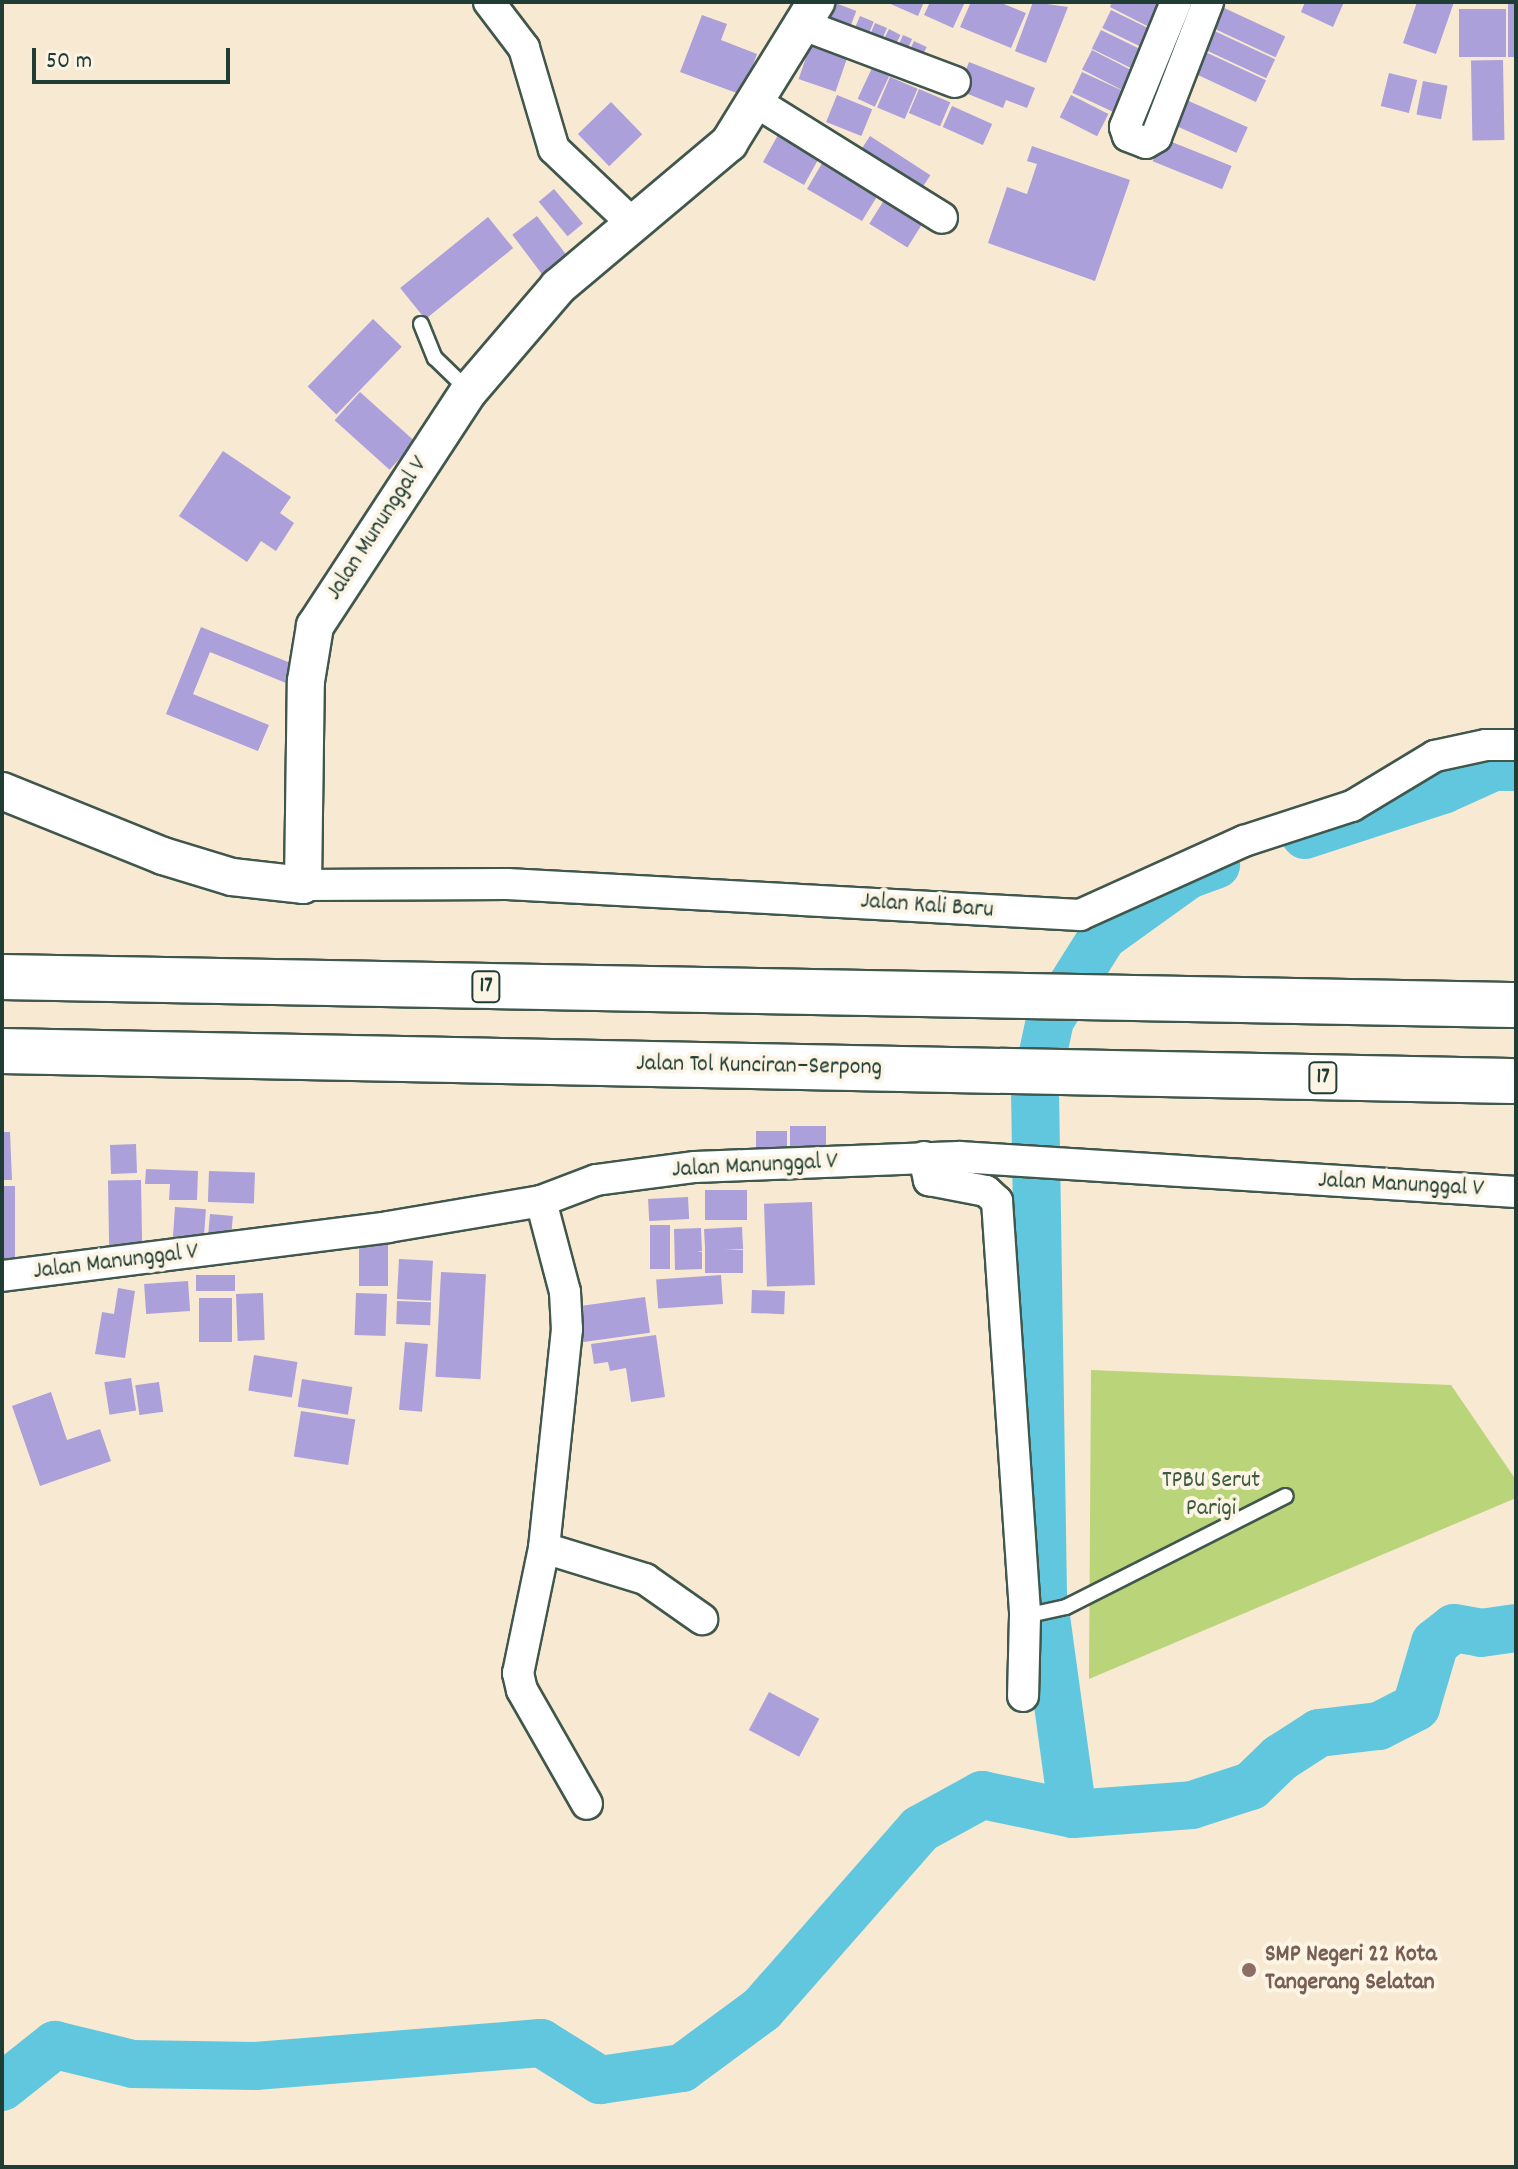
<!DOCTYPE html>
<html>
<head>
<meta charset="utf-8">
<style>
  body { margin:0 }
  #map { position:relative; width:1518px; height:2169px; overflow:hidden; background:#f8e9d2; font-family:Dekko,sans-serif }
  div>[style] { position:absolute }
  .green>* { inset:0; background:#bad47a }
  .river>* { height:48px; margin:-24px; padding:0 24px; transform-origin:24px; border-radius:24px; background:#60c7de }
  .building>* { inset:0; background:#aba0da; transform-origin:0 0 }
  .roads { filter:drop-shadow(2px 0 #40574c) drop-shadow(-2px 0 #40574c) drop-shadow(0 2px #40574c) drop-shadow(0 -2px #40574c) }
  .service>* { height:14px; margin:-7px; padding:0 7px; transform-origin:7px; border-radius:7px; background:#fff }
  .minor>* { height:30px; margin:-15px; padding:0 15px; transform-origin:15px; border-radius:15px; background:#fff }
  .tertiary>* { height:36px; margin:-18px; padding:0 18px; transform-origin:18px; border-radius:18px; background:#fff }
  .motorway>* { height:44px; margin:-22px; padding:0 22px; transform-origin:22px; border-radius:22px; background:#fff }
  .dots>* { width:22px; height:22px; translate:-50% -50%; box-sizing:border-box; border:4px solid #fcf5e5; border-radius:50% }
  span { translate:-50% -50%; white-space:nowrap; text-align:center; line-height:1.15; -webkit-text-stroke:8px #fcf5e5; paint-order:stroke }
  .shield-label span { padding:2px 6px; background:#fcf5e5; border:2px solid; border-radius:6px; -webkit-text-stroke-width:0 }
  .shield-label { font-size:22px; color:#1f3d34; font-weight:700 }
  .street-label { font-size:24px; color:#1f3d34 }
  .park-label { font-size:24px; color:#3e5b42 }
  .education-label { font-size:24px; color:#785e54; font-weight:700 }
  .left { translate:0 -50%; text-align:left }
  .frame { position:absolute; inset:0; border:4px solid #1f3d34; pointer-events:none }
  .scale { position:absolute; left:32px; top:48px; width:198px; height:36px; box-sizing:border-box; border:4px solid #1f3d34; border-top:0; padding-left:10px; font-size:24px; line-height:28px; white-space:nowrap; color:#1f3d34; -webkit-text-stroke:6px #fcf5e5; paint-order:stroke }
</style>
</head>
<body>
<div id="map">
  <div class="green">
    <div style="clip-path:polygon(1091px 1370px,1451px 1385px,1516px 1480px,1516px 1498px,1089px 1679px)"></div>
  </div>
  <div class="river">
    <div style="left:1305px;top:835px;width:145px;rotate:-18.1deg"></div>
    <div style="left:1443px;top:790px;width:56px;rotate:-24.3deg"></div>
    <div style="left:1494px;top:767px;width:22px"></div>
    <div style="left:1073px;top:1814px;width:119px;rotate:-4.3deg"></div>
    <div style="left:1192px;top:1805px;width:62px;rotate:-17.9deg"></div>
    <div style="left:1251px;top:1786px;width:40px;rotate:-44deg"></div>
    <div style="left:1280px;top:1758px;width:46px;rotate:-32.7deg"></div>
    <div style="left:1319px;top:1733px;width:60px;rotate:-6.7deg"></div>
    <div style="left:1379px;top:1726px;width:42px;rotate:-27.2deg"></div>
    <div style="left:1416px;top:1707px;width:67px;rotate:-73.5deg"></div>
    <div style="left:1435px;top:1643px;width:24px;rotate:-38deg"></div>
    <div style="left:1454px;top:1628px;width:27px;rotate:10deg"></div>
    <div style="left:1481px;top:1633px;width:35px;rotate:-8deg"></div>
    <div style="left:2px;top:2087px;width:68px;rotate:-38.4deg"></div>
    <div style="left:55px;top:2045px;width:80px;rotate:13.7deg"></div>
    <div style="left:133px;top:2064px;width:122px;rotate:0.9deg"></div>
    <div style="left:255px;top:2066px;width:287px;rotate:-4.6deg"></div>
    <div style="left:541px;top:2043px;width:70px;rotate:32.1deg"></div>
    <div style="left:600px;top:2080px;width:83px;rotate:-8.3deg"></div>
    <div style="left:682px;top:2068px;width:99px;rotate:-36.4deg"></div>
    <div style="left:762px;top:2009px;width:240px;rotate:-48.7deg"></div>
    <div style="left:920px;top:1829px;width:71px;rotate:-28.7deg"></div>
    <div style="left:982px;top:1795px;width:93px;rotate:11.8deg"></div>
    <div style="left:1073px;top:1814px;width:222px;rotate:-97.8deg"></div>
    <div style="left:1043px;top:1594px;width:504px;rotate:-90.91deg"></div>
    <div style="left:1035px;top:1090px;width:72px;rotate:-77.9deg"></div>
    <div style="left:1050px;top:1020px;width:99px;rotate:-57.8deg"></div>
    <div style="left:1103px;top:936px;width:105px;rotate:-35.7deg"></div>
    <div style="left:1188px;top:875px;width:30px;rotate:-20deg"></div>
  </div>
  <div class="building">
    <div style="left:833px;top:2px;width:25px;height:26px;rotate:21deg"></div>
    <div style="clip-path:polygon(886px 2px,924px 2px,918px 16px)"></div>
    <div style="clip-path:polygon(930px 2px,965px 2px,953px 28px,924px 15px)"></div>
    <div style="clip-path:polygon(971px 2px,999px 2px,1026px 13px,1011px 48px,960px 27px)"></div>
    <div style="clip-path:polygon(1033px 2px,1068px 7px,1046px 63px,1015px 51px)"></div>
    <div style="clip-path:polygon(1112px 2px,1152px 2px,1164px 8px,1153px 29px,1110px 7px)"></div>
    <div style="clip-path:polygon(1305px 2px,1344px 2px,1333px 27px,1301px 12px)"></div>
    <div style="clip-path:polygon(1417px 2px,1454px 2px,1436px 54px,1403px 43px)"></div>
    <div style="left:1508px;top:2px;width:8px;height:55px"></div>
    <div style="left:1220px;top:6px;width:72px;height:23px;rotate:25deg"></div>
    <div style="left:1459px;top:9px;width:47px;height:48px"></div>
    <div style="left:1111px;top:10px;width:48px;height:20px;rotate:26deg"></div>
    <div style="clip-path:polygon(702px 15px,727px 24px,721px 40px,757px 54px,742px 95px,680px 72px)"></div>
    <div style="left:860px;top:16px;width:15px;height:23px;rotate:23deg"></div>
    <div style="left:875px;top:23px;width:13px;height:22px;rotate:23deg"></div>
    <div style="left:1208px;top:28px;width:74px;height:21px;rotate:25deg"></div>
    <div style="left:889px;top:29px;width:13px;height:22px;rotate:27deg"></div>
    <div style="left:1101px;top:30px;width:48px;height:21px;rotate:26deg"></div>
    <div style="left:903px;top:35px;width:10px;height:21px;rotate:24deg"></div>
    <div style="left:914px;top:41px;width:14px;height:20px;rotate:25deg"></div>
    <div style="left:810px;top:46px;width:39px;height:35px;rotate:19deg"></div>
    <div style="left:1199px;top:49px;width:74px;height:24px;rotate:25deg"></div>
    <div style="left:1092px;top:50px;width:46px;height:22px;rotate:27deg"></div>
    <div style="left:1503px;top:60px;width:80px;height:32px;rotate:89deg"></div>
    <div style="clip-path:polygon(969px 62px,1035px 88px,1027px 108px,1006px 100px,1003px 108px,958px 90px)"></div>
    <div style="left:872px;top:68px;width:19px;height:34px;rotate:25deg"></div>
    <div style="left:1082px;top:72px;width:47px;height:23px;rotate:25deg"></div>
    <div style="left:1389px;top:73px;width:29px;height:34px;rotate:14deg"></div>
    <div style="left:890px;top:77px;width:30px;height:33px;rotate:23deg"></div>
    <div style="left:1423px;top:81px;width:25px;height:34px;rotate:11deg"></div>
    <div style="left:919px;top:89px;width:34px;height:26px;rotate:23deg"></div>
    <div style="left:837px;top:95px;width:38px;height:29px;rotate:22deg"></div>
    <div style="left:1071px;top:95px;width:42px;height:25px;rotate:27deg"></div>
    <div style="left:1182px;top:98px;width:72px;height:28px;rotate:24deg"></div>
    <div style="left:611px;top:102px;width:45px;height:46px;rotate:46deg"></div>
    <div style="left:952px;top:106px;width:44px;height:23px;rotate:24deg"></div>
    <div style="left:778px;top:135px;width:47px;height:31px;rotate:29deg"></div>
    <div style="left:870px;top:136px;width:72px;height:24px;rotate:33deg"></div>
    <div style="left:1162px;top:138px;width:75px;height:25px;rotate:22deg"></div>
    <div style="clip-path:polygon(1032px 146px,1130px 180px,1095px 281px,988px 243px,1007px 187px,1027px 194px,1037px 164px,1027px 161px)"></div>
    <div style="clip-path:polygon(824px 160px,884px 185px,862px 221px,807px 189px)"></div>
    <div style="left:554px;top:189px;width:45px;height:20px;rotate:50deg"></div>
    <div style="left:891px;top:189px;width:45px;height:41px;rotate:32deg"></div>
    <div style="left:537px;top:216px;width:56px;height:31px;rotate:53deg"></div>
    <div style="left:488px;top:217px;width:40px;height:113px;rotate:51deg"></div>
    <div style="left:373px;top:319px;width:40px;height:94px;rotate:44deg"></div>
    <div style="left:360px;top:392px;width:74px;height:38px;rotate:42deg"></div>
    <div style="clip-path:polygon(223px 451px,291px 497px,280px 513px,294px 523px,276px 551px,261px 541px,247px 562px,179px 516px)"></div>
    <div style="clip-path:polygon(201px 627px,293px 664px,286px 683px,210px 652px,193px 694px,269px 725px,258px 751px,166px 714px)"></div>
    <div style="left:826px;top:1126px;width:33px;height:36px;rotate:90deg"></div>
    <div style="left:756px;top:1131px;width:31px;height:31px"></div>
    <div style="clip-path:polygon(2px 1132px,10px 1132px,12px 1180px,2px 1180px)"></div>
    <div style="left:136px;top:1144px;width:29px;height:26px;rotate:88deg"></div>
    <div style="clip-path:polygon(146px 1169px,198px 1171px,197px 1200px,169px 1200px,170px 1184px,145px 1184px)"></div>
    <div style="left:209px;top:1171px;width:46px;height:31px;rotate:2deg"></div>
    <div style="left:141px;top:1180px;width:65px;height:33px;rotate:89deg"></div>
    <div style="left:2px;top:1186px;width:13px;height:79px"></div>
    <div style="left:705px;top:1190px;width:42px;height:30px"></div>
    <div style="left:688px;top:1197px;width:22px;height:40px;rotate:87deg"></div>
    <div style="left:812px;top:1202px;width:83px;height:48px;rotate:88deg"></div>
    <div style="left:175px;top:1207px;width:31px;height:42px;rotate:4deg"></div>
    <div style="left:210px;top:1214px;width:23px;height:30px;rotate:5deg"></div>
    <div style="left:650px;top:1225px;width:20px;height:44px"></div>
    <div style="left:742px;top:1227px;width:22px;height:38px;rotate:87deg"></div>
    <div style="clip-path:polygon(701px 1228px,702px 1251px,697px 1252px,702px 1252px,702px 1269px,675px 1270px,674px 1229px)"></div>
    <div style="left:359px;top:1238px;width:29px;height:48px"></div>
    <div style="left:743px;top:1250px;width:23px;height:38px;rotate:90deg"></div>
    <div style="left:399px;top:1259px;width:34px;height:40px;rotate:3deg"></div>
    <div style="left:441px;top:1272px;width:45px;height:105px;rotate:3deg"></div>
    <div style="left:235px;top:1275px;width:16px;height:39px;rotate:90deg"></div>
    <div style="left:721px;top:1275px;width:29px;height:65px;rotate:86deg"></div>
    <div style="left:188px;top:1281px;width:30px;height:44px;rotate:86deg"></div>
    <div style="clip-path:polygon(118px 1288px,135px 1291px,125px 1358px,95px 1354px,102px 1312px,114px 1314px)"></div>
    <div style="left:752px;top:1290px;width:33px;height:23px;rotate:2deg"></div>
    <div style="left:263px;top:1293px;width:47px;height:27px;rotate:88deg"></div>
    <div style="left:356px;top:1293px;width:31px;height:42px;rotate:2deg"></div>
    <div style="left:645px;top:1297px;width:36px;height:78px;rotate:82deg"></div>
    <div style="left:199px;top:1298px;width:33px;height:44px"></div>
    <div style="left:397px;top:1301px;width:34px;height:23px;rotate:2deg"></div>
    <div style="clip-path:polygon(656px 1335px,665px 1397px,631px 1402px,626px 1368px,610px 1371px,608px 1362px,594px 1364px,591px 1344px)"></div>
    <div style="left:405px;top:1342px;width:23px;height:68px;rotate:5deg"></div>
    <div style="left:254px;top:1355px;width:44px;height:36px;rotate:9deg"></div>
    <div style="left:131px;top:1378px;width:33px;height:27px;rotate:81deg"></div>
    <div style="left:302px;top:1379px;width:51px;height:28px;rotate:9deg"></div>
    <div style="left:159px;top:1382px;width:30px;height:24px;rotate:82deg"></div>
    <div style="clip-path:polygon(51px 1392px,67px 1440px,100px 1429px,111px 1461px,40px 1486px,12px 1406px)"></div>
    <div style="left:301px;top:1411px;width:55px;height:46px;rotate:9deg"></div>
    <div style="left:769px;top:1692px;width:57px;height:43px;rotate:28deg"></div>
  </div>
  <div class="roads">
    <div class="service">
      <div style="left:421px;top:324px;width:37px;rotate:68deg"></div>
      <div style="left:435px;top:358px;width:47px;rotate:44.1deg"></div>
      <div style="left:1025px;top:1616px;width:42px;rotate:-12.4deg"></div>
      <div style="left:1066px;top:1607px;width:246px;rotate:-26.8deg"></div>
    </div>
    <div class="minor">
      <div style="left:489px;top:2px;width:58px;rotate:52.7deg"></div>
      <div style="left:524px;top:48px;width:105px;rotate:73.5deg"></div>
      <div style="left:554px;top:149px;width:110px;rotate:43.5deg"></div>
      <div style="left:1176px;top:2px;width:135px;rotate:112.2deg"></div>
      <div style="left:1125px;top:127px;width:9px;rotate:72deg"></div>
      <div style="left:1128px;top:136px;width:19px;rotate:21deg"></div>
      <div style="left:1146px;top:143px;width:12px;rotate:-31deg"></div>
      <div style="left:1156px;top:137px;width:145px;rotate:-68.9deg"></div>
      <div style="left:806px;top:26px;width:159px;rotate:20.6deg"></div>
      <div style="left:756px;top:102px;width:219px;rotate:31.9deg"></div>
      <div style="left:303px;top:885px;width:204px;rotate:-0.3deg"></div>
      <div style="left:507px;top:884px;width:574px;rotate:3.1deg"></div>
      <div style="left:1080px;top:915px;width:180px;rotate:-24.3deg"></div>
      <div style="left:1244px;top:841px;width:114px;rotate:-18deg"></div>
      <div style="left:1352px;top:806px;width:97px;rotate:-31.1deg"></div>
      <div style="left:1435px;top:756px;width:52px;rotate:-12.2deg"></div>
      <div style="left:1486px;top:745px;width:30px"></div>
      <div style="left:924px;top:1157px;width:24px;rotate:78deg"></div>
      <div style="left:929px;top:1180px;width:58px;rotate:10.9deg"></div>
      <div style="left:986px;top:1191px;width:15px;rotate:42deg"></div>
      <div style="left:997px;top:1201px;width:416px;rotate:86.1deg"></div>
      <div style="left:1025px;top:1616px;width:80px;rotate:91.4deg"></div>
      <div style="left:541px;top:1201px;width:94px;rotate:75.2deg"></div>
      <div style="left:565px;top:1292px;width:37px;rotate:87deg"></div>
      <div style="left:567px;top:1329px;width:220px;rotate:96deg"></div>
      <div style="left:544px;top:1548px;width:128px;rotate:101.7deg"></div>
      <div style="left:518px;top:1673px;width:17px;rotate:77deg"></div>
      <div style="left:522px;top:1690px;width:131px;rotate:60.3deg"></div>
      <div style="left:2px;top:1276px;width:389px;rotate:-7.2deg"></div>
      <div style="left:388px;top:1227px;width:155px;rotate:-9.6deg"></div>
      <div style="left:541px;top:1201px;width:59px;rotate:-20.9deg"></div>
      <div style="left:596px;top:1180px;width:100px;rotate:-7.5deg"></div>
      <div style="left:695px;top:1167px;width:264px;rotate:-2.2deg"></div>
      <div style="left:959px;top:1157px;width:558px;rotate:3.6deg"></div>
      <div style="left:544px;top:1548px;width:106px;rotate:17.1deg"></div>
      <div style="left:645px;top:1579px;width:70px;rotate:35.1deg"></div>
    </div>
    <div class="tertiary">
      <div style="left:2px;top:791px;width:174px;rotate:22deg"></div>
      <div style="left:163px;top:856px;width:72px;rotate:16.9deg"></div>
      <div style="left:232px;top:877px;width:71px;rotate:6.4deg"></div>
      <div style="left:303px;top:885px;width:204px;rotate:-89.2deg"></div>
      <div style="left:306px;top:681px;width:56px;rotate:-80.7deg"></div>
      <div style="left:315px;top:626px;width:281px;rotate:-56.8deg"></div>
      <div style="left:469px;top:391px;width:137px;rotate:-49.4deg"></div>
      <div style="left:558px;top:287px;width:224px;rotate:-40.1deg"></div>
      <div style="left:729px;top:143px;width:166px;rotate:-58.3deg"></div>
    </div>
    <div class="motorway">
      <div style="left:2px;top:977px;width:1514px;rotate:1.06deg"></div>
      <div style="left:2px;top:1051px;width:1514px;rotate:1.14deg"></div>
    </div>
  </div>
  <div class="dots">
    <div style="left:1249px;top:1970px;background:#8d6e63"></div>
  </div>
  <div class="shield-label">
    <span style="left:486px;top:987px">17</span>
    <span style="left:1323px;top:1078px">17</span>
  </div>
  <div class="street-label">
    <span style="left:378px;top:529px;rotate:-57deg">Jalan Mununggal V</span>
    <span style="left:927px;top:907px;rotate:4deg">Jalan Kali Baru</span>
    <span style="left:759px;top:1067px;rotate:1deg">Jalan Tol Kunciran–Serpong</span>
    <span style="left:755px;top:1167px;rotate:-3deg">Jalan Manunggal V</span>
    <span style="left:1401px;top:1186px;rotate:3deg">Jalan Manunggal V</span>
    <span style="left:116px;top:1263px;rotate:-7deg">Jalan Manunggal V</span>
  </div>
  <div class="park-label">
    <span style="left:1211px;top:1496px">TPBU Serut<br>Parigi</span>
  </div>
  <div class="education-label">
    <span class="left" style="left:1265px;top:1970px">SMP Negeri 22 Kota<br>Tangerang Selatan</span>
  </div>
  <div class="frame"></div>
  <div class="scale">50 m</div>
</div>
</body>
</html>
